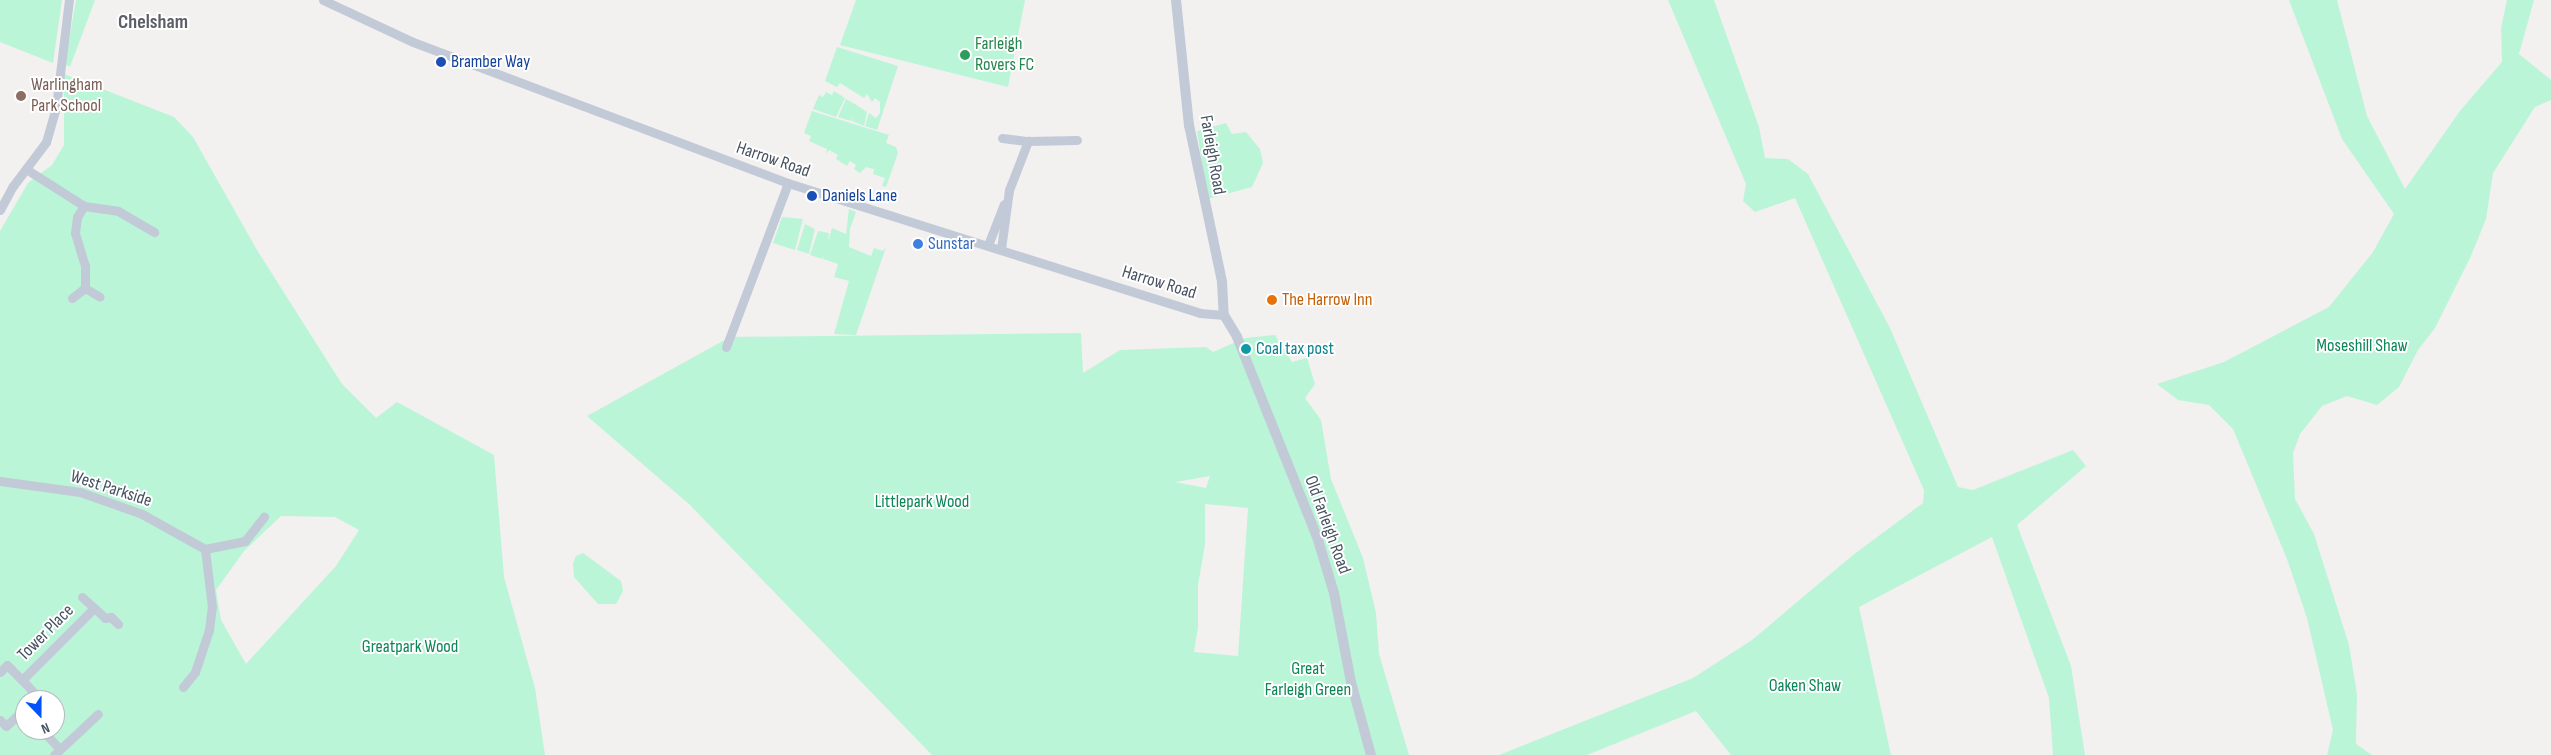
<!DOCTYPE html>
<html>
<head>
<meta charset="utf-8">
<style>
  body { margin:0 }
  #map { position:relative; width:2551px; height:755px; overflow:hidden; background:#f3f0f0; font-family:"Sofia Sans Condensed",sans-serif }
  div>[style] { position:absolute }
  .green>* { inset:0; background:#baf5d8 }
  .minor>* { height:9px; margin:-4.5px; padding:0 4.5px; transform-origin:4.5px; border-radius:4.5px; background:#c2cad7 }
  .tertiary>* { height:10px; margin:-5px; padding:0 5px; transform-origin:5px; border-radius:5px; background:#c2cad7 }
  .dots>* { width:14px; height:14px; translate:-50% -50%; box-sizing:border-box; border:2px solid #fff; border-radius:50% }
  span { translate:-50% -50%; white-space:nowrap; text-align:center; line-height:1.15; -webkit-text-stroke:4px #fff; paint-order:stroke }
  .leisure-label { font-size:18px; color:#27864d }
  .left { translate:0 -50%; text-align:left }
  .transit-label { font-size:18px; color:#164399 }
  .education-label { font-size:18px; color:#785e54 }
  .street-label { font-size:18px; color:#465160 }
  .shop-label { font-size:18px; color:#366cbe }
  .food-label { font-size:18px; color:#c56008 }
  .park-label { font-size:18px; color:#0c8657 }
  .culture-label { font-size:18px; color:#0d838f }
  .quarter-label { font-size:20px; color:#5c5f66; font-weight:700 }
  .north { position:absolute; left:15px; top:690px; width:50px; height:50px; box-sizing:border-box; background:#fff; border:1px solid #b5b9bf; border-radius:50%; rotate:158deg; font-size:14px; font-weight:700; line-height:20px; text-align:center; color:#465160 }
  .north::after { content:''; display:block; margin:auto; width:18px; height:22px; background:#0353fa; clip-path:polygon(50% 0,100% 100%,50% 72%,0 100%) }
</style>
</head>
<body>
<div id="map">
  <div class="green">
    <div style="clip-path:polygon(0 0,62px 0,53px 63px,0 42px)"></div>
    <div style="clip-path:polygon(76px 0,95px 0,70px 67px,65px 64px)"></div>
    <div style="clip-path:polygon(856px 0,1025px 0,1008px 87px,840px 45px)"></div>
    <div style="clip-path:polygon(1668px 0,1714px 0,1759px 127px,1765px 158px,1788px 159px,1808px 174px,1890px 328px,1958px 487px,1973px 490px,2073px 450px,2086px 466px,2017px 525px,2071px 666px,2085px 755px,2053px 755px,2049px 698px,1992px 537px,1859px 607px,1891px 755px,1731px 755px,1696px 711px,1587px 755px,1499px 755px,1693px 678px,1752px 640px,1853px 555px,1923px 503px,1924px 490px,1795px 198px,1755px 212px,1743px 201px,1746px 184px)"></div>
    <div style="clip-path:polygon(2289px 0,2337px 0,2367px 116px,2405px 189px,2460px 111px,2502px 62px,2501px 28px,2507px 0,2534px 0,2519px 54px,2551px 80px,2551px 100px,2535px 107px,2493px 173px,2486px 219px,2471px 256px,2435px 328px,2418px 350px,2399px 387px,2377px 405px,2347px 396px,2322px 406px,2300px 434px,2293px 453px,2295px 499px,2314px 534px,2349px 645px,2357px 694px,2356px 744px,2372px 755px,2327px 755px,2333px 730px,2307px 618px,2287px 559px,2233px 429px,2209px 405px,2178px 400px,2157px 384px,2224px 362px,2329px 307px,2373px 252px,2394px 214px,2342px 139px)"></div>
    <div style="clip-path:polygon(837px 47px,898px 66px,877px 130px,865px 126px,869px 113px,876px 118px,880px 113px,880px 102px,875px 98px,872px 102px,867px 94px,864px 98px,840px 83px,837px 87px,825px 81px)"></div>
    <div style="clip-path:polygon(evenodd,64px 74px,174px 117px,193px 137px,257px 250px,342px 384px,376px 418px,397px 402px,494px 455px,504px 577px,535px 688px,545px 755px,0 755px,0 231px,28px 183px,52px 165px,64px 145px,64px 74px,281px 516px,335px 517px,359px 530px,336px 566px,246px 664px,221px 620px,216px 590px,244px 551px,281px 516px,64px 74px,25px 700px,55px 700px,55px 730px,25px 730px,25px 700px)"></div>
    <div style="clip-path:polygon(834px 91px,845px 98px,836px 117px,813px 109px,819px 95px,823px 97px,826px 92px,832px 95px)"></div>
    <div style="clip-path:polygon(846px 99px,858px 106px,856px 110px,858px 106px,867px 112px,864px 126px,852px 121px,853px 116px,851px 121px,838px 117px)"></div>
    <div style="clip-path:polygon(812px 111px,889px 135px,886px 143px,896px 147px,898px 153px,886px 187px,882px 186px,885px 178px,873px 174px,874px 169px,866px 167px,860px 173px,854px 169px,856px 165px,850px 161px,847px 166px,836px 159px,838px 155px,829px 150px,826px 154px,827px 149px,809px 141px,811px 136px,804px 133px)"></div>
    <div style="clip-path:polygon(1226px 123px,1232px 134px,1246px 132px,1260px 149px,1263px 163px,1252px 187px,1208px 199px,1197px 131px)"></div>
    <div style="clip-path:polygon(849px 209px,856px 212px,850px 229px,849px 247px,871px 256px,874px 248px,883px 251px,886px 247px,856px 335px,834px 334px,849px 281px,834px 277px,838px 264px,823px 259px,824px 256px,822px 259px,810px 255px,818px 231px,829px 233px,828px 242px,832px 228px,846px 234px)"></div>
    <div style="clip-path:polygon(782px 217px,803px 219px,795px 250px,773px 243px)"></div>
    <div style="clip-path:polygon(805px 224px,815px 229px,809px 254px,797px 250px)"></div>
    <div style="clip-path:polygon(evenodd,1081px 333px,1083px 373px,1120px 350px,1206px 347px,1213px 352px,1245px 338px,1275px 335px,1292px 362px,1307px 358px,1315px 384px,1305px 398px,1321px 420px,1331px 479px,1363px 558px,1376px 613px,1379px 654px,1409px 755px,932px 755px,690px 505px,587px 416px,730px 337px,1081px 333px,1210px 476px,1206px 488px,1175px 482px,1176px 482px,1210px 476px,1081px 333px,1205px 504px,1248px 508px,1238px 656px,1194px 652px,1198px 627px,1198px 585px,1205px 544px,1205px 504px)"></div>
    <div style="clip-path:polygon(583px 553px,621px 581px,623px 591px,616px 604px,598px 604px,574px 577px,573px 563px,576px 556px)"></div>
  </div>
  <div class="minor">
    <div style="left:323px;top:0;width:99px;rotate:25deg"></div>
    <div style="left:413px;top:42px;width:401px;rotate:20.6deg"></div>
    <div style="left:788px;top:183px;width:432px;rotate:17.5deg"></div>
    <div style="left:1200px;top:313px;width:24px;rotate:5deg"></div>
    <div style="left:1002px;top:138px;width:26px;rotate:7deg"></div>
    <div style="left:1028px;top:141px;width:49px;rotate:-1.2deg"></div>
    <div style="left:26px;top:169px;width:69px;rotate:32.5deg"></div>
    <div style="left:84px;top:206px;width:34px;rotate:8deg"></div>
    <div style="left:118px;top:211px;width:42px;rotate:30.3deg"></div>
    <div style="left:0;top:210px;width:27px;rotate:-62deg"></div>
    <div style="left:13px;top:186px;width:55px;rotate:-53.1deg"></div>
    <div style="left:46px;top:142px;width:36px;rotate:-74deg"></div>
    <div style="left:56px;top:107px;width:108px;rotate:-83.1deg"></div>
    <div style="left:988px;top:245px;width:44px;rotate:-68.7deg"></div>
    <div style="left:1001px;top:249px;width:60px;rotate:-82.3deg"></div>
    <div style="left:1009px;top:190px;width:53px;rotate:-68.8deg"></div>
    <div style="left:85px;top:288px;width:17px;rotate:31deg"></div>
    <div style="left:72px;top:298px;width:16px;rotate:-38deg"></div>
    <div style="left:85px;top:288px;width:22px;rotate:-90deg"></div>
    <div style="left:85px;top:266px;width:34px;rotate:-107deg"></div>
    <div style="left:75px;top:233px;width:16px;rotate:-83deg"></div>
    <div style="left:77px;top:217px;width:13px;rotate:-58deg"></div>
    <div style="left:726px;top:347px;width:175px;rotate:-69.3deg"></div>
    <div style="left:0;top:481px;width:81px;rotate:7.8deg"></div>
    <div style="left:80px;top:492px;width:66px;rotate:19.5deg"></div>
    <div style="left:142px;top:514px;width:72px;rotate:29.1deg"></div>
    <div style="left:205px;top:549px;width:41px;rotate:-11.3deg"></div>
    <div style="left:245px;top:541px;width:31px;rotate:-52deg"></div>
    <div style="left:82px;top:597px;width:31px;rotate:42deg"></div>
    <div style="left:105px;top:618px;width:6px;rotate:-9deg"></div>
    <div style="left:111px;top:617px;width:10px;rotate:45deg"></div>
    <div style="left:0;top:672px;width:10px;rotate:-45deg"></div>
    <div style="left:7px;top:665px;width:21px;rotate:45deg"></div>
    <div style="left:183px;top:687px;width:19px;rotate:-51deg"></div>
    <div style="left:195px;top:672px;width:44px;rotate:-71.6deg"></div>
    <div style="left:209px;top:630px;width:23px;rotate:-83deg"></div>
    <div style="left:212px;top:607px;width:58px;rotate:-96.9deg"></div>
    <div style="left:33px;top:700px;width:6px;rotate:-45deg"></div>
    <div style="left:37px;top:696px;width:22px;rotate:-133deg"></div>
    <div style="left:22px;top:680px;width:102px;rotate:-45deg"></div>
    <div style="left:0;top:720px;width:8px;rotate:45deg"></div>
    <div style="left:6px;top:726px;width:26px;rotate:-43deg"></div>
    <div style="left:42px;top:730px;width:26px;rotate:47deg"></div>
    <div style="left:54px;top:755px;width:60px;rotate:-43deg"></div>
  </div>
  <div class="tertiary">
    <div style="left:1176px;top:0;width:126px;rotate:84.1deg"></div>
    <div style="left:1189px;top:125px;width:160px;rotate:78.1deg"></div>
    <div style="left:1222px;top:282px;width:33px;rotate:87deg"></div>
    <div style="left:1224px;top:315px;width:26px;rotate:59deg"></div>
    <div style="left:1237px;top:337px;width:219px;rotate:68.2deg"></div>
    <div style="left:1318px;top:540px;width:55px;rotate:73.2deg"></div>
    <div style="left:1334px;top:593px;width:91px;rotate:79.2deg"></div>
    <div style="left:1351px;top:682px;width:76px;rotate:74.7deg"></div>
  </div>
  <div class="dots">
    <div style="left:965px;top:55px;background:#2e9e5b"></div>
    <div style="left:441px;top:62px;background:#1a4fb4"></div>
    <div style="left:21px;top:96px;background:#8d6e63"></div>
    <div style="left:812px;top:196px;background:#1a4fb4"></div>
    <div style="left:918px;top:244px;background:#3f7fe0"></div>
    <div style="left:1272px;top:300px;background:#e8710a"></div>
    <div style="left:1246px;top:349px;background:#0f9aa8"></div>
  </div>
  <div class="leisure-label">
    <span class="left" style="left:975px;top:55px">Farleigh<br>Rovers FC</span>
  </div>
  <div class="transit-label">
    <span class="left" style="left:451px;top:62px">Bramber Way</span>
    <span class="left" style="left:822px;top:196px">Daniels Lane</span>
  </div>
  <div class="education-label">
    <span class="left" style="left:31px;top:96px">Warlingham<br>Park School</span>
  </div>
  <div class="street-label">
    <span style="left:1212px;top:155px;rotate:80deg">Farleigh Road</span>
    <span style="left:773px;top:160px;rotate:19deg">Harrow Road</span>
    <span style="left:1159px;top:283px;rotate:17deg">Harrow Road</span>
    <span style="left:111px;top:489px;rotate:18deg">West Parkside</span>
    <span style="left:1327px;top:525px;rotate:70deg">Old Farleigh Road</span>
    <span style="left:46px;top:633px;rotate:-45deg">Tower Place</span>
  </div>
  <div class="shop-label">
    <span class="left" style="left:928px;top:244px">Sunstar</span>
  </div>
  <div class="food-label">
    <span class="left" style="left:1282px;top:300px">The Harrow Inn</span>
  </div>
  <div class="park-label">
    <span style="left:2362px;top:346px">Moseshill Shaw</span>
    <span style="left:922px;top:502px">Littlepark Wood</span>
    <span style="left:410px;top:647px">Greatpark Wood</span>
    <span style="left:1308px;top:680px">Great<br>Farleigh Green</span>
    <span style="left:1805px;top:686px">Oaken Shaw</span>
  </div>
  <div class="culture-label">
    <span class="left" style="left:1256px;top:349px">Coal tax post</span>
  </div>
  <div class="quarter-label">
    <span style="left:153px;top:22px">Chelsham</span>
  </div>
  <div class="north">N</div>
</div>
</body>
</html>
